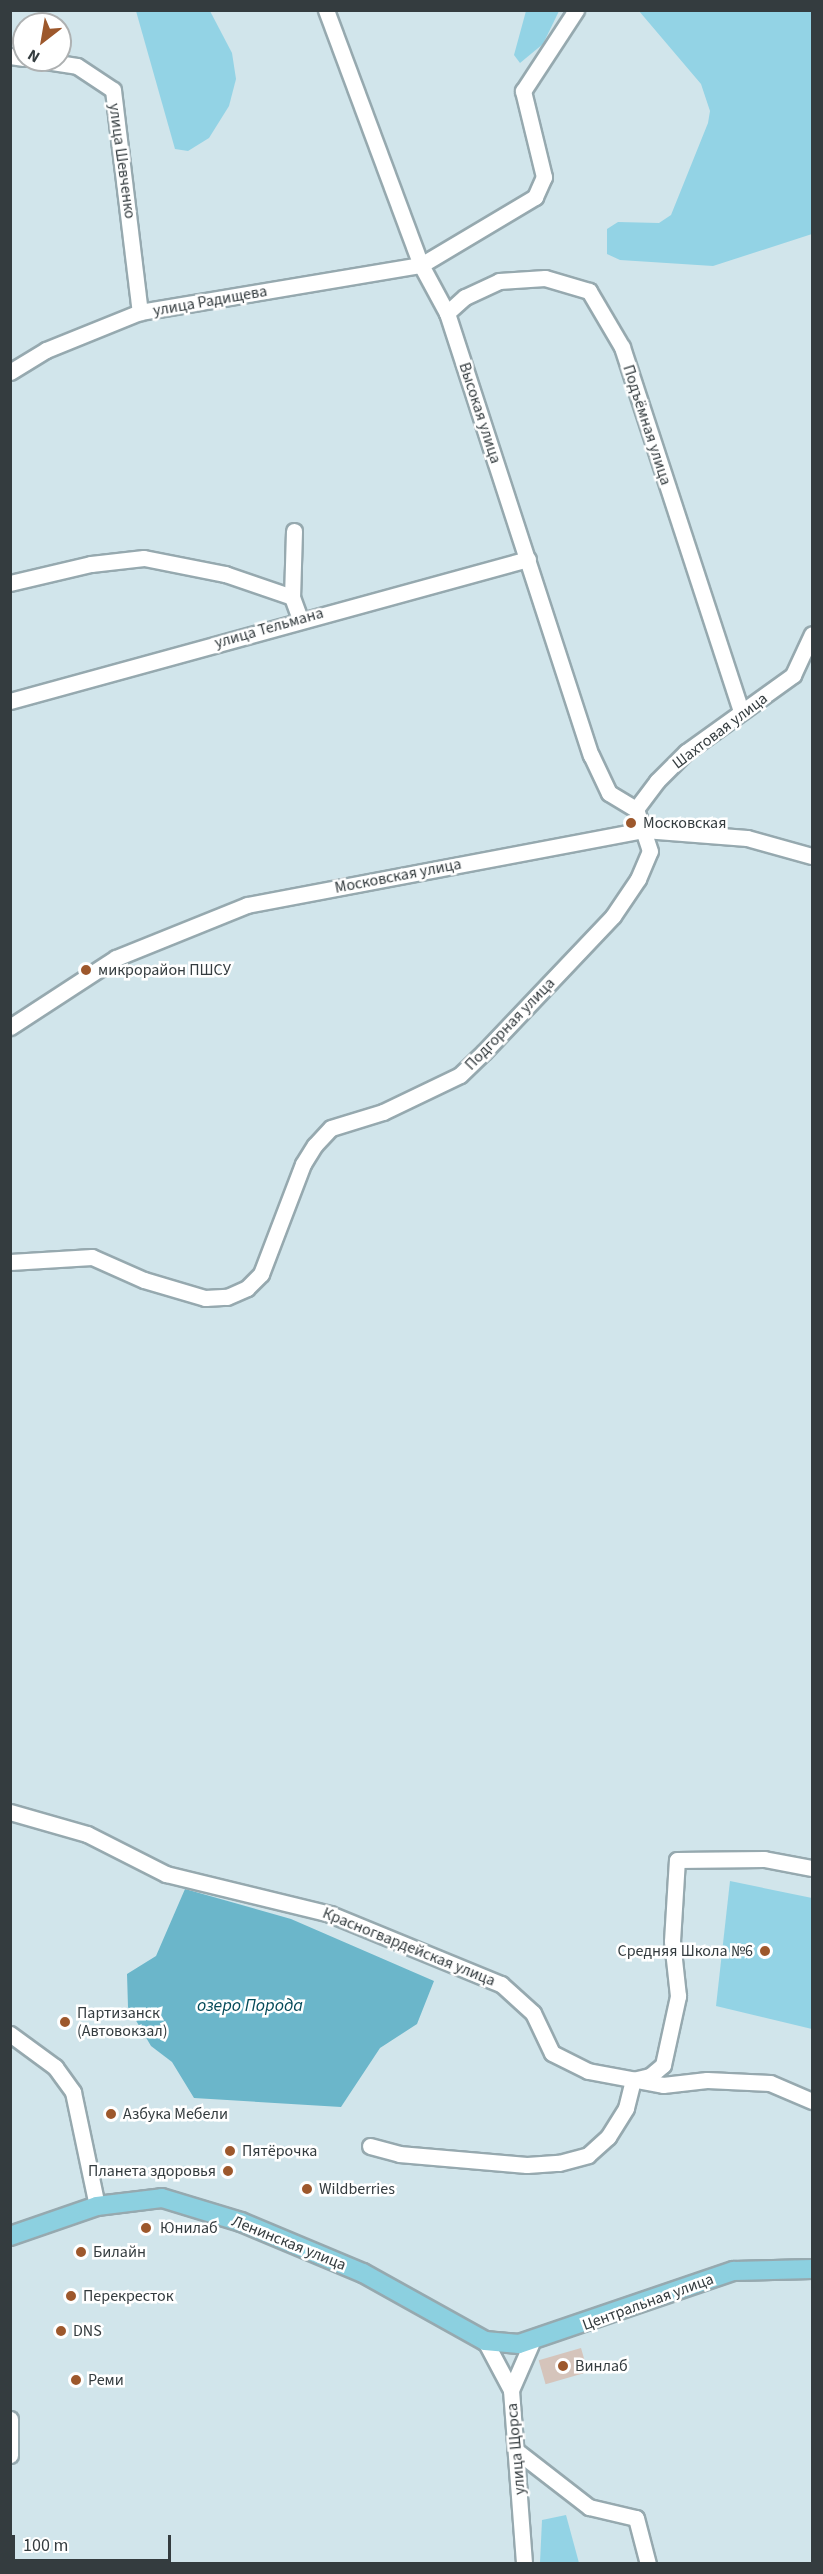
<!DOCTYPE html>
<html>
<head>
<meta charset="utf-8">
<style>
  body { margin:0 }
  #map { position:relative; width:823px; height:2574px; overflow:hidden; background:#d1e5eb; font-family:"Source Sans 3",sans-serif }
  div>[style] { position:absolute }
  .green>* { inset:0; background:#93d3e5 }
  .water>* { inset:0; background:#6bb6ca }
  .building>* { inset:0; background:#d5c4bb; transform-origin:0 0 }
  .roads { filter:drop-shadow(2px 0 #96a9af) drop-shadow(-2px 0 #96a9af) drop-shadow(0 2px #96a9af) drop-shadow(0 -2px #96a9af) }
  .minor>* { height:15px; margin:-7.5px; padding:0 7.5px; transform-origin:7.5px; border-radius:7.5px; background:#fff }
  .major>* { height:18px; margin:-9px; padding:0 9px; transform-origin:9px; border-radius:9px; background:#8cd0e0 }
  .dots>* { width:16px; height:16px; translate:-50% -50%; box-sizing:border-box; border:3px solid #fff; border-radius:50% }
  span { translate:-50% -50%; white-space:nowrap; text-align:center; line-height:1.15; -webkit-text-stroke:5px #fff; paint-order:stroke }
  .street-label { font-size:16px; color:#343c3f }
  .poi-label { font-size:16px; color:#343c3f }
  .left { translate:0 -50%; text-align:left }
  .right { translate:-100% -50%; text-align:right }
  .water-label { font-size:18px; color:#044a59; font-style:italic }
  .frame { position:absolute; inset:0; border:12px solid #343c3f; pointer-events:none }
  .north { position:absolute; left:12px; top:12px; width:60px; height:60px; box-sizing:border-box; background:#fff; border:2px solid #aeb1b2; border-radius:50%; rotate:211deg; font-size:16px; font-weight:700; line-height:24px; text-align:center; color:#343c3f }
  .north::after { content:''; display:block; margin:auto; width:21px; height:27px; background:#9d582c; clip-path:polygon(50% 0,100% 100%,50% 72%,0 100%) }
  .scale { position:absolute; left:12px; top:2535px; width:159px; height:27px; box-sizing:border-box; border:3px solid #343c3f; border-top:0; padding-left:8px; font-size:18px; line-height:21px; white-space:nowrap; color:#343c3f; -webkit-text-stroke:4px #fff; paint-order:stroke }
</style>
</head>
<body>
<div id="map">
  <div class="green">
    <div style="clip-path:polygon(136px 11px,210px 11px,232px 53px,236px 79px,229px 106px,209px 138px,188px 151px,175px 149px)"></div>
    <div style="clip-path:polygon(526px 11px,559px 11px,543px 44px,520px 63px,514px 55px)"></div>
    <div style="clip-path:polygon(639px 11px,812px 11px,812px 234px,713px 266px,620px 260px,607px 254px,607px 229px,618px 222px,659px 223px,671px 215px,708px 123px,710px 111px,701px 84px)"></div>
    <div style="clip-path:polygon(730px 1881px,812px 1898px,812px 2029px,716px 2006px)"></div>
    <div style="clip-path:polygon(566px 2515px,579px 2563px,540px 2563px,542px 2520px)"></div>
  </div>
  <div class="water">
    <div style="clip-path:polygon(185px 1889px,291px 1919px,434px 1981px,417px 2024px,380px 2048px,341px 2107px,194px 2098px,172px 2062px,151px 2046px,128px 2007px,127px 1974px,156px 1956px)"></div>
  </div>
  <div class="building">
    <div style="left:581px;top:2348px;width:25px;height:44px;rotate:74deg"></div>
  </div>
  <div class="roads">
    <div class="minor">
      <div style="left:326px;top:10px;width:272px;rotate:69.6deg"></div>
      <div style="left:421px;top:265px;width:55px;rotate:61.6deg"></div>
      <div style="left:447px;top:313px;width:465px;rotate:72deg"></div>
      <div style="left:591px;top:755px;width:42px;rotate:64.7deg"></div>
      <div style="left:609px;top:793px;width:31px;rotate:31deg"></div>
      <div style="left:10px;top:56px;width:14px;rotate:8deg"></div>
      <div style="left:39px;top:60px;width:38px;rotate:9deg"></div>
      <div style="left:77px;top:66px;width:43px;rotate:33.7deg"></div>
      <div style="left:113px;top:90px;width:224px;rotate:83.1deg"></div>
      <div style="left:447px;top:313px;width:24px;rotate:-42deg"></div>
      <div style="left:465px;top:297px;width:38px;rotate:-25deg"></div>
      <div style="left:499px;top:281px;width:46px;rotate:-3.7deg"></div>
      <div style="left:545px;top:278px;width:46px;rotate:16.5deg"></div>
      <div style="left:589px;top:291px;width:65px;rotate:59.5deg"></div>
      <div style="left:622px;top:347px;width:383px;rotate:71.9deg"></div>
      <div style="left:10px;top:372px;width:42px;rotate:-31.4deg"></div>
      <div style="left:46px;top:350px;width:101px;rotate:-22deg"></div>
      <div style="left:140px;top:312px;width:285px;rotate:-9.5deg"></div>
      <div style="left:421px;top:265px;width:133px;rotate:-30.8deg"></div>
      <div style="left:535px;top:197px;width:22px;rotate:-66deg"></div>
      <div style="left:544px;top:177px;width:89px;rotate:-103.7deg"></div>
      <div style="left:523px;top:91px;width:97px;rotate:-56.8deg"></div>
      <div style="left:294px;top:531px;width:66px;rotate:91.7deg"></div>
      <div style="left:292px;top:597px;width:23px;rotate:70deg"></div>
      <div style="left:10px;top:583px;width:83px;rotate:-13.2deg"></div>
      <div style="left:91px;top:564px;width:53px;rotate:-6.5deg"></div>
      <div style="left:144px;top:558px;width:83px;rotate:11.2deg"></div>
      <div style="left:225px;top:574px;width:71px;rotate:18.9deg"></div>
      <div style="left:10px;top:701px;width:537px;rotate:-15.33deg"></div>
      <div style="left:10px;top:1027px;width:126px;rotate:-33.1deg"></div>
      <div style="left:116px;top:958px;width:141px;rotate:-22deg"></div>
      <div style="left:247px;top:905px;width:404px;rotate:-10.7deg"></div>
      <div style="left:644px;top:830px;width:103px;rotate:4.4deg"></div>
      <div style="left:747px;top:838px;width:67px;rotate:15.5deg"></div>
      <div style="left:10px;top:1262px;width:82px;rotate:-3.5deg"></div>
      <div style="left:92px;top:1257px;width:57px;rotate:23.9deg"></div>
      <div style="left:144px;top:1280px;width:64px;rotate:16.4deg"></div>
      <div style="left:205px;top:1298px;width:22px;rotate:-3deg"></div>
      <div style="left:227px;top:1297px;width:22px;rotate:-24deg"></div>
      <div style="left:247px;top:1288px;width:20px;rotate:-45deg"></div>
      <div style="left:261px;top:1274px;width:118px;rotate:-69.1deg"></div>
      <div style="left:303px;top:1164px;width:22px;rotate:-58deg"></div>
      <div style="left:315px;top:1145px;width:23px;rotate:-47deg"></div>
      <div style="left:331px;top:1128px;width:54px;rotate:-17.1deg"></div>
      <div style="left:383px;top:1112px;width:85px;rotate:-25.7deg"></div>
      <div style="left:460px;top:1075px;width:33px;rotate:-44deg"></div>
      <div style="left:484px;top:1052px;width:187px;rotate:-46.5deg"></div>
      <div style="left:613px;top:916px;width:45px;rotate:-56deg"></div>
      <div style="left:638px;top:879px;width:30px;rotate:-67deg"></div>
      <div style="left:650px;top:851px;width:44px;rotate:-108.4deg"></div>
      <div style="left:636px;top:809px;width:35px;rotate:-53deg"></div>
      <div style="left:657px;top:781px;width:41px;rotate:-45deg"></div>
      <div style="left:686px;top:752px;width:132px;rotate:-35.7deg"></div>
      <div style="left:793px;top:675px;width:45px;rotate:-65.1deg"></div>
      <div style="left:10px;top:1812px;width:80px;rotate:15.9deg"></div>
      <div style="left:87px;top:1834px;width:89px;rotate:26.9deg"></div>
      <div style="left:166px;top:1874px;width:169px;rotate:13.7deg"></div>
      <div style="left:330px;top:1914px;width:185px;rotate:22.3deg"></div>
      <div style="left:501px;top:1984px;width:43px;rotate:42.2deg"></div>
      <div style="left:533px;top:2013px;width:44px;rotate:64.6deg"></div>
      <div style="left:552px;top:2053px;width:40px;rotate:26.6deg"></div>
      <div style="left:588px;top:2071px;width:76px;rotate:10.6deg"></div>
      <div style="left:663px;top:2085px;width:44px;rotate:-6.5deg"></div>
      <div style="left:707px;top:2080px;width:63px;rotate:2.7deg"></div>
      <div style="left:770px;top:2083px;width:46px;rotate:23.2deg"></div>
      <div style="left:10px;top:2034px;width:56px;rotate:36.3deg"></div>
      <div style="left:55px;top:2067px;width:31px;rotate:54deg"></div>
      <div style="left:73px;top:2092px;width:116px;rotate:78.1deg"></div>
      <div style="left:370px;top:2146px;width:30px;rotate:15deg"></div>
      <div style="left:399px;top:2154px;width:128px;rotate:4.9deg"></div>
      <div style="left:527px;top:2165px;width:32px;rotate:-4deg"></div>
      <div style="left:559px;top:2163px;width:30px;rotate:-15deg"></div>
      <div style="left:588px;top:2155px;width:27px;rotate:-42deg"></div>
      <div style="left:608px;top:2137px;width:34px;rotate:-58deg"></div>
      <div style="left:626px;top:2108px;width:29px;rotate:-76deg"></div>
      <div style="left:633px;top:2080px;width:17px;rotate:-13deg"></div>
      <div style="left:650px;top:2076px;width:17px;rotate:-40deg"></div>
      <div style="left:663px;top:2065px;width:71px;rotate:-77.7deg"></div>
      <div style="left:678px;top:1996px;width:55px;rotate:-96.2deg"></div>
      <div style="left:672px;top:1941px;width:81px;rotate:-86.5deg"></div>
      <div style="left:677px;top:1860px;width:87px;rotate:-0.7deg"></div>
      <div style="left:764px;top:1859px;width:49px;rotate:10.6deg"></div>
      <div style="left:485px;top:2341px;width:55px;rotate:62deg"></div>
      <div style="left:511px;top:2390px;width:174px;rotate:85.7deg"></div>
      <div style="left:511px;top:2390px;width:50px;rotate:-66.5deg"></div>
      <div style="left:10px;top:2419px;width:36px;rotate:90deg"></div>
      <div style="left:518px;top:2452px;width:90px;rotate:37.8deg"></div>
      <div style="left:589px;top:2507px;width:48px;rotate:13.2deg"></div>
      <div style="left:636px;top:2518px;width:48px;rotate:75.4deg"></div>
    </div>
    <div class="major">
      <div style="left:10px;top:2236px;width:92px;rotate:-19deg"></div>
      <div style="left:97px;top:2206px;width:65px;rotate:-7deg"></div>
      <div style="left:162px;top:2198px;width:83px;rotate:16.9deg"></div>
      <div style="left:241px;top:2222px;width:132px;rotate:22.7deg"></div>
      <div style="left:363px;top:2273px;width:140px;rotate:29.1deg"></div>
      <div style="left:485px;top:2341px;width:34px;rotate:5deg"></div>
      <div style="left:519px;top:2344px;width:227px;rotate:-18.8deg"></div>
      <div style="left:734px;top:2271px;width:78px;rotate:-1.5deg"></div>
    </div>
  </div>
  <div class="dots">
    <div style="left:631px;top:823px;background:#9d582c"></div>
    <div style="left:86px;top:970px;background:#9d582c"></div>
    <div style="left:765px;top:1951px;background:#9d582c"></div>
    <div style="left:65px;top:2022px;background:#9d582c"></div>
    <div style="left:111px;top:2114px;background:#9d582c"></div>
    <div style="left:230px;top:2151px;background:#9d582c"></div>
    <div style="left:228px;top:2171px;background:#9d582c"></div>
    <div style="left:307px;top:2189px;background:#9d582c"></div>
    <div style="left:146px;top:2228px;background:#9d582c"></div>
    <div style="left:81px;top:2252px;background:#9d582c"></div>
    <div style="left:71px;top:2296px;background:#9d582c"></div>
    <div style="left:61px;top:2331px;background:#9d582c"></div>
    <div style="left:563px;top:2366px;background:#9d582c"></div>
    <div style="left:76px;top:2380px;background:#9d582c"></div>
  </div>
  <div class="street-label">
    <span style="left:122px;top:161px;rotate:82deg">улица Шевченко</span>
    <span style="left:210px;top:301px;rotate:-10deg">улица Радищева</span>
    <span style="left:480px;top:413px;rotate:72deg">Высокая улица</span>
    <span style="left:647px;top:425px;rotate:72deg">Подъёмная улица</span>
    <span style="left:269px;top:628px;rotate:-16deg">улица Тельмана</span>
    <span style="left:720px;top:731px;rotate:-37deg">Шахтовая улица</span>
    <span style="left:398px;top:876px;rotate:-11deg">Московская улица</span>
    <span style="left:510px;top:1024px;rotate:-46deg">Подгорная улица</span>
    <span style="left:409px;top:1947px;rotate:22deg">Красногвардейская улица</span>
    <span style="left:289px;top:2243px;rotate:22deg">Ленинская улица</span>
    <span style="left:648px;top:2302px;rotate:-20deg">Центральная улица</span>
    <span style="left:516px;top:2449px;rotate:-95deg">улица Щорса</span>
  </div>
  <div class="poi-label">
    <span class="left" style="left:643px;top:823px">Московская</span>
    <span class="left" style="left:98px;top:970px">микрорайон ПШСУ</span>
    <span class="right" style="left:753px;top:1951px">Средняя Школа №6</span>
    <span class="left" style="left:77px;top:2022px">Партизанск<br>(Автовокзал)</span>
    <span class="left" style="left:123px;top:2114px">Азбука Мебели</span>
    <span class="left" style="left:242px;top:2151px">Пятёрочка</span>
    <span class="right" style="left:216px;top:2171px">Планета здоровья</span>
    <span class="left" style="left:319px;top:2189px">Wildberries</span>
    <span class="left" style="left:160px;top:2228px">Юнилаб</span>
    <span class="left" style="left:93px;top:2252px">Билайн</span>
    <span class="left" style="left:83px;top:2296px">Перекресток</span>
    <span class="left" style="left:73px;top:2331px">DNS</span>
    <span class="left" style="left:575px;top:2366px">Винлаб</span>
    <span class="left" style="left:88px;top:2380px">Реми</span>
  </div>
  <div class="water-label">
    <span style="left:250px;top:2006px">озеро Порода</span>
  </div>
  <div class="frame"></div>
  <div class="north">N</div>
  <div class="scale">100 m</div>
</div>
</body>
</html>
